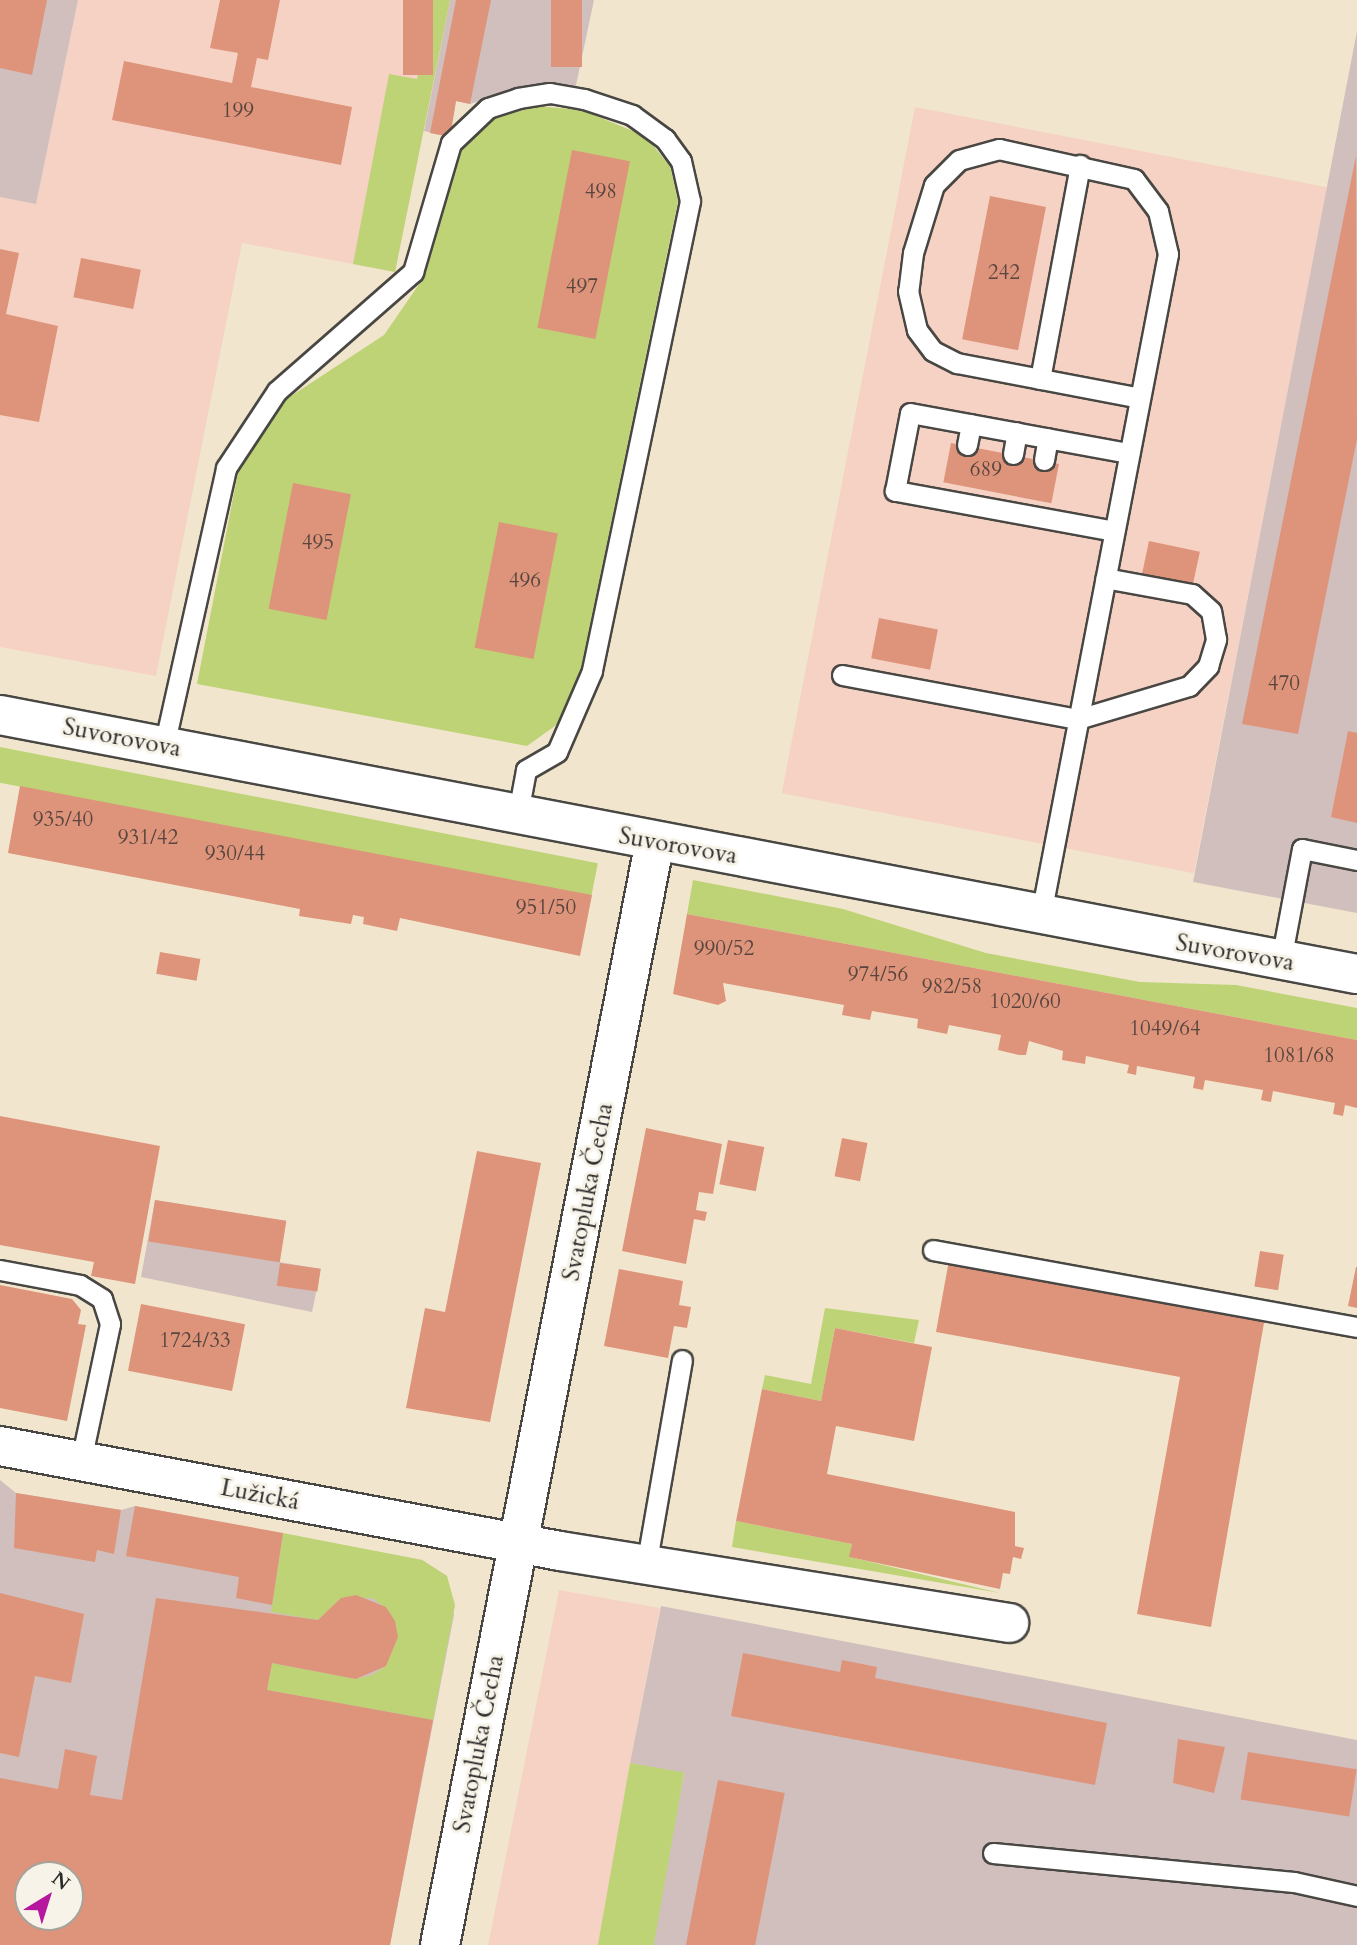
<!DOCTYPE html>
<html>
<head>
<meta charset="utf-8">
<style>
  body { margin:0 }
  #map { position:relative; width:1357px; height:1945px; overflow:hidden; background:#f1e6cd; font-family:Cardo,serif }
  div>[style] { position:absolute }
  .built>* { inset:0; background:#f6d2c4; transform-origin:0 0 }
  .industrial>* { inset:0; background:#d1bfbe }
  .green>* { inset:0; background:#bed376; transform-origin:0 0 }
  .building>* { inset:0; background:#de947a; transform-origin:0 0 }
  .roads { filter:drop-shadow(2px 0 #494743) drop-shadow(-2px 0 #494743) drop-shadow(0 2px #494743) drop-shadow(0 -2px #494743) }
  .service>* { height:19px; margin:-9.5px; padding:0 9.5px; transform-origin:9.5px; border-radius:9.5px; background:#fff }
  .minor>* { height:38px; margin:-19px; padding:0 19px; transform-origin:19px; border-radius:19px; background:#fff }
  .tertiary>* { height:38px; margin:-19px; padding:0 19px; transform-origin:19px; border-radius:19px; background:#fff }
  span { translate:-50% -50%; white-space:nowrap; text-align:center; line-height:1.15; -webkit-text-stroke:6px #f7f3e8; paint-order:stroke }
  .number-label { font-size:21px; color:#58453f }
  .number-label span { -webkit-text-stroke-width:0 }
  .street-label { font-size:24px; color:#2b2b2b }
  .north { position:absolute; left:14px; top:1861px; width:70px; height:70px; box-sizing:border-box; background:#f7f3e8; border:2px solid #a5a39c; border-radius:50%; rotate:38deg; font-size:19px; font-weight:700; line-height:28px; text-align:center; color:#2b2b2b }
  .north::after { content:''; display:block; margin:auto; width:24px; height:32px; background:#b5179e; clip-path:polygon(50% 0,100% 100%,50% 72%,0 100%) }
</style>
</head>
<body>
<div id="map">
  <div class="built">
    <div style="clip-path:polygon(78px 0,450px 0,395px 272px,242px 243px,156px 676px,0 647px,0 197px,36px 203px)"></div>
    <div style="left:915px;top:107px;width:420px;height:699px;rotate:11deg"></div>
    <div style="clip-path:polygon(559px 1590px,660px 1608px,630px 1763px,650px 1945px,488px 1945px)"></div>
  </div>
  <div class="industrial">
    <div style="clip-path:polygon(0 0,78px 0,36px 204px,0 197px)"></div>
    <div style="clip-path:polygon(450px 0,594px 0,575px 90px,515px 90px,470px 104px,456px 101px,450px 137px,424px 131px)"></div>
    <div style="clip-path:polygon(1357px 31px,1357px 913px,1193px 882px)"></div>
    <div style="clip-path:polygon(155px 1200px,286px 1221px,279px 1262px,321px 1269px,312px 1312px,141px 1277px)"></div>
    <div style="clip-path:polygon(evenodd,0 1480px,16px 1493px,121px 1510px,135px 1506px,422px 1560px,447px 1576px,454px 1615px,390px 1945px,0 1945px,0 1480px,28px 1875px,70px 1875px,70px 1917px,28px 1917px,28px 1875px)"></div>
    <div style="clip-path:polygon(661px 1606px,1357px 1740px,1357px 1945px,650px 1945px,684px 1774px,630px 1763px)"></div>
  </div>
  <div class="green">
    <div style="clip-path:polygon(433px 0,450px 0,395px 272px,353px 264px,389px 74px,417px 79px)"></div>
    <div style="clip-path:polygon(536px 106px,582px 110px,645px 136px,670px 166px,678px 201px,581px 668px,559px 723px,527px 746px,197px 684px,238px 472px,285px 400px,384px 335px,424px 277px,461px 150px,494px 119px)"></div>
    <div style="left:0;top:747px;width:609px;height:35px;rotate:11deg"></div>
    <div style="clip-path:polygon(693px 880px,843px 909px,986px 953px,1140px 982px,1236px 985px,1357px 1008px,1357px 1040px,687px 914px)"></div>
    <div style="clip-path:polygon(825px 1308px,919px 1320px,914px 1343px,835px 1328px,821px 1401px,762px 1389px,765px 1375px,811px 1384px)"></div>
    <div style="clip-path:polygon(736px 1521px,852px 1544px,850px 1557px,1000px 1593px,732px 1547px)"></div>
    <div style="clip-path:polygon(283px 1533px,422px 1560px,447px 1576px,455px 1605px,433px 1720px,267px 1690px,272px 1663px,356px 1679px,372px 1675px,386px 1666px,398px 1637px,386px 1608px,372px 1598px,341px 1598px,318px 1620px,271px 1612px)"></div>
    <div style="left:630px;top:1763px;width:55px;height:186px;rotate:10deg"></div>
  </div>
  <div class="building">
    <div style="clip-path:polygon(0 0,47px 0,32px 75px,0 68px)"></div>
    <div style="clip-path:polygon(220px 0,280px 0,268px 60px,257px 58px,251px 87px,352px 107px,341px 165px,112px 120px,124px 61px,232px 83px,238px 53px,210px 48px)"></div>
    <div style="left:403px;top:0;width:30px;height:75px"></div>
    <div style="clip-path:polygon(456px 0,491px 0,470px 104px,456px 101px,450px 137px,430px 133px)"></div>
    <div style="left:551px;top:0;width:31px;height:67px"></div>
    <div style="left:572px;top:150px;width:59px;height:181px;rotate:11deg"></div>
    <div style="clip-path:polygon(1356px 156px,1357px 439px,1298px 734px,1242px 724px)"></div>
    <div style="left:990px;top:196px;width:57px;height:146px;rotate:11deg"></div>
    <div style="clip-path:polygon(0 249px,19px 253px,6px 314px,58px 326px,39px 422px,0 415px)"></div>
    <div style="left:81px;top:258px;width:61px;height:40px;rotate:11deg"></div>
    <div style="left:951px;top:443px;width:110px;height:40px;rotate:11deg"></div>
    <div style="left:293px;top:483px;width:59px;height:128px;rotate:11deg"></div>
    <div style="left:499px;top:522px;width:60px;height:128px;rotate:11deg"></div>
    <div style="left:1149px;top:541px;width:52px;height:34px;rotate:12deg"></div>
    <div style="left:879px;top:618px;width:60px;height:41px;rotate:11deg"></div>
    <div style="clip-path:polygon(1348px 731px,1357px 733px,1357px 823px,1331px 817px)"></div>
    <div style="clip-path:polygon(20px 786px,592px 895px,580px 956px,400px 918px,397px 931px,363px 924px,364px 917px,353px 915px,351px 924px,299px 916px,300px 909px,8px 853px)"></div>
    <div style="clip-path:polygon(687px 914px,1357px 1040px,1357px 1108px,1345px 1105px,1343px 1116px,1333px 1114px,1335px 1103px,1273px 1091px,1271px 1102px,1261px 1100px,1263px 1090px,1205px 1080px,1203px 1090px,1193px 1088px,1195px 1077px,1137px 1066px,1136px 1075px,1127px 1073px,1129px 1065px,1086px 1056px,1085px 1064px,1062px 1060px,1063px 1051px,1029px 1041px,1026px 1055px,1019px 1055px,998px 1050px,1001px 1035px,949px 1025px,947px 1034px,917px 1028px,918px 1019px,872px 1011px,870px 1020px,842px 1015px,844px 1005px,723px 983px,726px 1001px,718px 1005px,673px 994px)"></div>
    <div style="left:160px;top:952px;width:41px;height:22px;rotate:10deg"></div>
    <div style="clip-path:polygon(0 1116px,160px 1146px,135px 1284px,91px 1276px,94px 1262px,0 1245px)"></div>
    <div style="clip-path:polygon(646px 1128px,722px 1144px,713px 1194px,699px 1192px,696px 1210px,707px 1212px,705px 1221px,694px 1219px,686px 1264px,622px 1251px)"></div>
    <div style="left:842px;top:1138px;width:26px;height:39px;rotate:11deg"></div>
    <div style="left:728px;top:1140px;width:37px;height:45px;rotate:11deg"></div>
    <div style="clip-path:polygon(477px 1151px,541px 1163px,490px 1422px,406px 1408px,425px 1308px,445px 1312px)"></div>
    <div style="left:155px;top:1200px;width:133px;height:42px;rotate:9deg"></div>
    <div style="left:1260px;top:1251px;width:24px;height:36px;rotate:9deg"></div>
    <div style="clip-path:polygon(949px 1260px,1265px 1317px,1211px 1627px,1137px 1614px,1180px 1377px,936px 1332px)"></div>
    <div style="left:280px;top:1263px;width:41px;height:23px;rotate:8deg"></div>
    <div style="clip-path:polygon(1356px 1267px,1357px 1267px,1357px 1308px,1348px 1306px)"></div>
    <div style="clip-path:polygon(619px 1269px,683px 1281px,679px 1305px,691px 1307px,687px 1328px,674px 1326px,668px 1358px,604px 1346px)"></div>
    <div style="clip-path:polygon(0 1285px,72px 1299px,81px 1310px,78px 1324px,86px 1325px,67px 1421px,0 1408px)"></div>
    <div style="left:141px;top:1304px;width:106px;height:68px;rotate:11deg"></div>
    <div style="clip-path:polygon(835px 1328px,932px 1347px,914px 1441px,836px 1426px,827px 1474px,1015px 1512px,1015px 1546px,1024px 1548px,1021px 1559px,1013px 1557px,1010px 1574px,1003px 1573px,1000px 1589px,849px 1557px,852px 1544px,736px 1521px,762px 1389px,821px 1401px)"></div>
    <div style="clip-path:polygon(16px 1493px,121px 1510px,114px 1554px,97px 1550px,95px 1562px,14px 1548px)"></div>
    <div style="clip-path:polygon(135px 1506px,283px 1533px,272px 1605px,236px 1598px,239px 1577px,126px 1556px)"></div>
    <div style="clip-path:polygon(0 1593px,84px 1614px,71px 1683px,35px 1676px,19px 1757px,0 1753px)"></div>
    <div style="clip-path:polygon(evenodd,356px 1595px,386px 1607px,395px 1621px,398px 1637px,386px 1666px,356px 1679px,272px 1663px,267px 1690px,433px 1720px,390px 1945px,0 1945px,0 1778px,58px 1789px,65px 1749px,97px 1756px,90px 1795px,122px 1800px,156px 1598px,318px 1620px,341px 1598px,356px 1595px,28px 1875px,70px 1875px,70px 1917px,28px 1917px,28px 1875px)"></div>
    <div style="clip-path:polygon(743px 1653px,840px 1672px,842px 1660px,877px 1667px,875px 1678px,1107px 1723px,1095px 1785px,731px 1716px)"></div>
    <div style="clip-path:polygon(1178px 1739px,1225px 1747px,1214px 1793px,1173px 1783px)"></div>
    <div style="left:1248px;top:1752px;width:110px;height:48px;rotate:9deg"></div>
    <div style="left:718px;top:1780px;width:68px;height:168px;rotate:11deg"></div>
  </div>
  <div class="roads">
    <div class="service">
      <div style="left:1040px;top:379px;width:218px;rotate:-79.4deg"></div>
      <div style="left:967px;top:445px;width:21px;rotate:-79deg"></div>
      <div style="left:1013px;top:454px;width:22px;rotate:-80deg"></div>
      <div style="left:1044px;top:460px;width:22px;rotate:-80deg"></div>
      <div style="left:1114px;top:531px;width:223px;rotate:-169.6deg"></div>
      <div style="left:895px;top:491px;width:79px;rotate:-79.1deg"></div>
      <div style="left:910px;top:413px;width:223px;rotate:10.4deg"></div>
      <div style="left:842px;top:675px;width:240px;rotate:10.6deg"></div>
      <div style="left:1078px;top:719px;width:116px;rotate:-16.6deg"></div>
      <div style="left:1189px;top:686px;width:28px;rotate:-46deg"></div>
      <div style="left:1208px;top:666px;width:28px;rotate:-73deg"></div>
      <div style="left:1216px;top:639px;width:28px;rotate:-100deg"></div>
      <div style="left:1211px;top:611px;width:25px;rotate:-138deg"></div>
      <div style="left:1192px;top:594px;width:88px;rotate:-169.6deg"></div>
      <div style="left:164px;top:746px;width:285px;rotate:-77.4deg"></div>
      <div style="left:226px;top:468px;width:92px;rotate:-56.5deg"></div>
      <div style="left:277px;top:391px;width:181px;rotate:-41.2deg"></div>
      <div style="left:413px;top:272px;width:134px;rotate:-73.6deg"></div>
      <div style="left:451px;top:143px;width:51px;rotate:-43.4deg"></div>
      <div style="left:488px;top:108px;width:32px;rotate:-18deg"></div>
      <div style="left:518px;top:98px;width:32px;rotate:-9deg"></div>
      <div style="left:550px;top:93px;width:35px;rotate:10deg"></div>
      <div style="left:584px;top:99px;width:51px;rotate:18.4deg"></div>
      <div style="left:632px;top:115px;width:41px;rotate:36deg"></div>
      <div style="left:665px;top:139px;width:27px;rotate:54deg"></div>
      <div style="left:681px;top:161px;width:41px;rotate:77.3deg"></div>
      <div style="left:690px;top:201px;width:480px;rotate:101.8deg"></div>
      <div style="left:592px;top:671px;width:88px;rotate:113.4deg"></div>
      <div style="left:557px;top:752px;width:36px;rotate:150deg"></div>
      <div style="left:526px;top:770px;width:49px;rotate:100.6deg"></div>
      <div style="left:1041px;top:914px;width:672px;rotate:-79.11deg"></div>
      <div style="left:1168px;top:254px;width:44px;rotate:-103.1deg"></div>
      <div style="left:1158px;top:211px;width:40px;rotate:-127deg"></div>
      <div style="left:1134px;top:179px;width:138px;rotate:-167.5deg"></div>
      <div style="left:999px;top:149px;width:41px;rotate:164.6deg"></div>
      <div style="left:959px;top:160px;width:35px;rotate:135deg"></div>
      <div style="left:934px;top:185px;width:71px;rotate:107.2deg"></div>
      <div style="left:913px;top:253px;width:38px;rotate:97deg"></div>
      <div style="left:908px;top:291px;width:40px;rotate:77deg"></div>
      <div style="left:917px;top:330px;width:26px;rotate:53deg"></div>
      <div style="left:933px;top:351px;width:27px;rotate:27deg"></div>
      <div style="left:957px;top:363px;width:186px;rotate:10.8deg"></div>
      <div style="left:1281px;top:960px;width:113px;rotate:-79.3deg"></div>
      <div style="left:1302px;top:849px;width:56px;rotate:11.3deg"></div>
      <div style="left:933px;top:1250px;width:431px;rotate:10.3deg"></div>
      <div style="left:0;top:1270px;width:81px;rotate:10.6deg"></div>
      <div style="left:80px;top:1285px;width:26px;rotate:32deg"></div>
      <div style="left:102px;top:1299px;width:26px;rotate:72deg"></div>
      <div style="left:110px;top:1324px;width:140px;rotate:102deg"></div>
      <div style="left:646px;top:1566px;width:209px;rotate:-80.1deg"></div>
      <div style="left:993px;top:1853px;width:302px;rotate:5.5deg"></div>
      <div style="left:1294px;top:1882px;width:65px;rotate:12.5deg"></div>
    </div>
    <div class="minor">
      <div style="left:0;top:1446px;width:570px;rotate:10.62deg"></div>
      <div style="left:560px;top:1551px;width:455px;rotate:9.1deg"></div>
    </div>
    <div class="tertiary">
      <div style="left:0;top:715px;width:1381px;rotate:10.81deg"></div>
      <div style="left:440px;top:1945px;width:1125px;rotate:-78.98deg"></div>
    </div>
  </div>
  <div class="number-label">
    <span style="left:238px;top:111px">199</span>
    <span style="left:601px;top:192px">498</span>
    <span style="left:1004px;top:273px">242</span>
    <span style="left:582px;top:287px">497</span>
    <span style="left:986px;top:470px">689</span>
    <span style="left:318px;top:543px">495</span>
    <span style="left:525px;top:581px">496</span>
    <span style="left:1284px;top:684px">470</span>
    <span style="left:63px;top:820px">935/40</span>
    <span style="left:148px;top:838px">931/42</span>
    <span style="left:235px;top:854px">930/44</span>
    <span style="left:546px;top:908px">951/50</span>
    <span style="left:724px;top:949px">990/52</span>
    <span style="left:878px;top:975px">974/56</span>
    <span style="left:952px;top:987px">982/58</span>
    <span style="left:1025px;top:1002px">1020/60</span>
    <span style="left:1165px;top:1029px">1049/64</span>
    <span style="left:1299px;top:1056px">1081/68</span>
    <span style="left:195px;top:1341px">1724/33</span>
  </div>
  <div class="street-label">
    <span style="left:122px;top:738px;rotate:11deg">Suvorovova</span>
    <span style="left:678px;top:846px;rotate:10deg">Suvorovova</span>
    <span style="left:1235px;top:953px;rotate:10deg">Suvorovova</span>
    <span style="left:588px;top:1192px;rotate:-79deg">Svatopluka Čecha</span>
    <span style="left:260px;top:1495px;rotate:11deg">Lužická</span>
    <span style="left:479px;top:1744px;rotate:-79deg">Svatopluka Čecha</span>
  </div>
  <div class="north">N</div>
</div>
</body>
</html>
